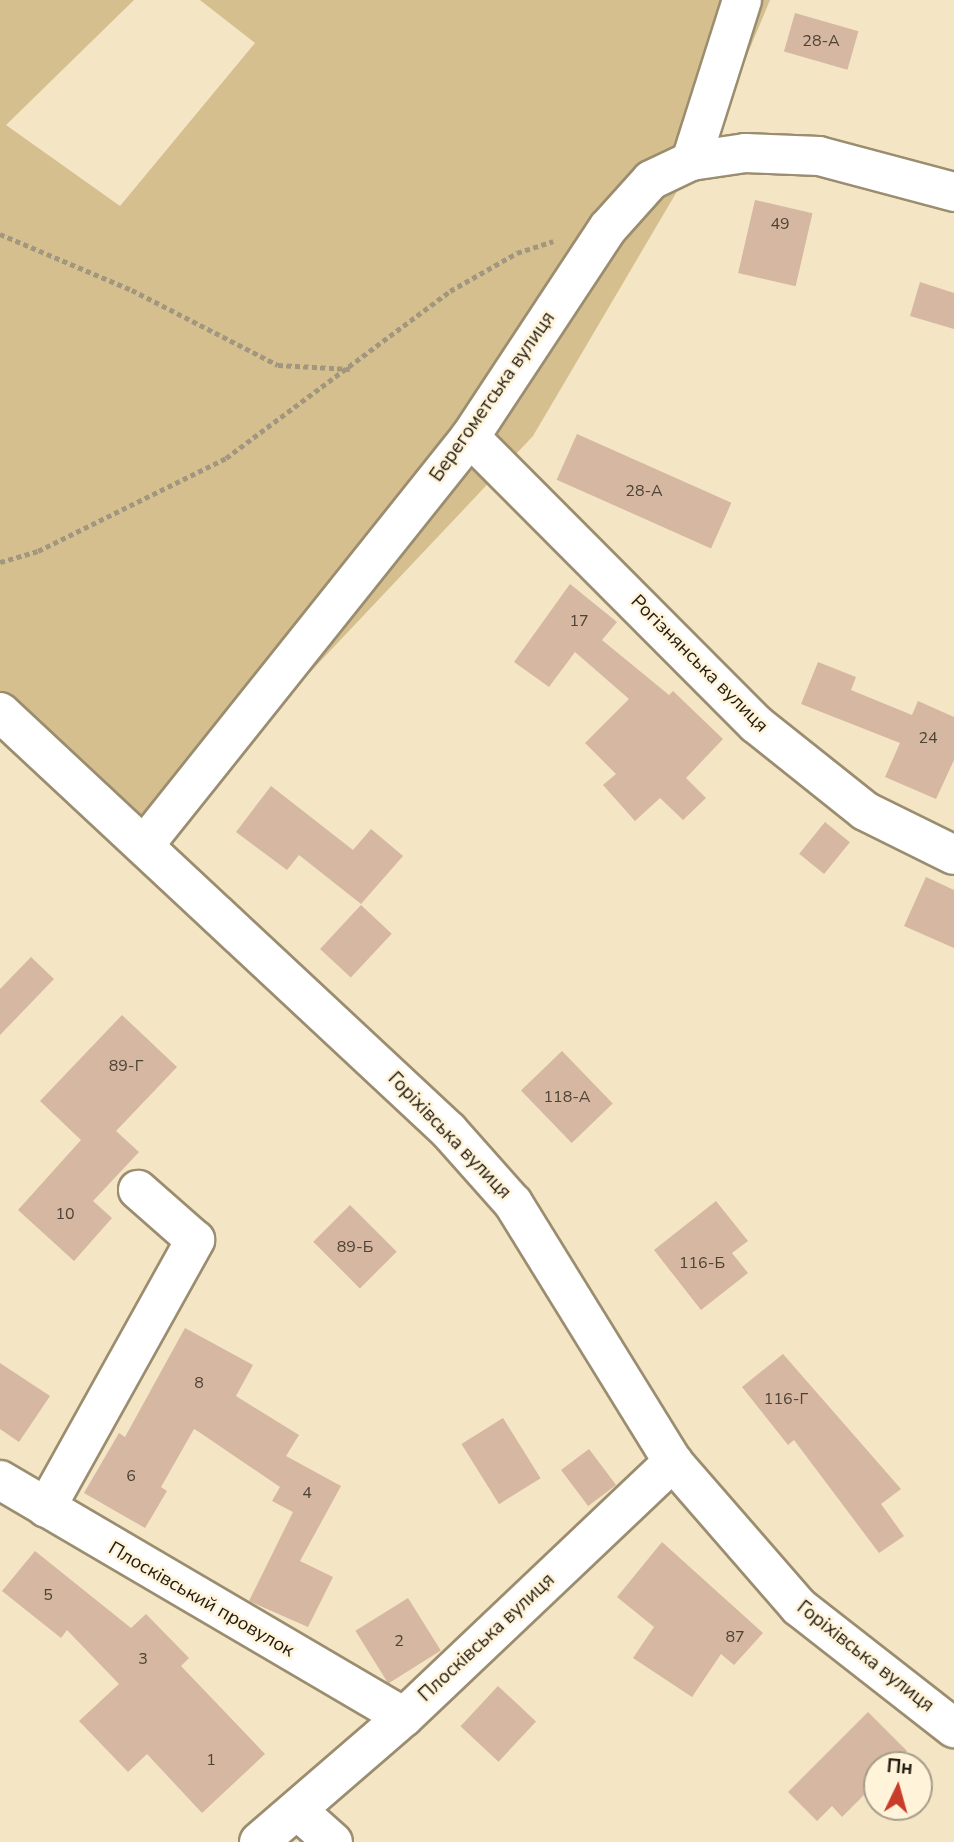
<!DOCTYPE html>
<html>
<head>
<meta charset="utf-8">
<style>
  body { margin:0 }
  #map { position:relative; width:954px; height:1842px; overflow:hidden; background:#f4e5c5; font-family:"Nunito Sans",sans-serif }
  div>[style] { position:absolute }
  .green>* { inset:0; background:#d6bf8f }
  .building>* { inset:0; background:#d5b7a2; transform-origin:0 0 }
  .path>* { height:4.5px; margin-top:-2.25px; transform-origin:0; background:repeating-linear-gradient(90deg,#a1967e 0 5px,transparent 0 8.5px) }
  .roads { filter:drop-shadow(2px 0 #9b8d6f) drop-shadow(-2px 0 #9b8d6f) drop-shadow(0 2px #9b8d6f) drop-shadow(0 -2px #9b8d6f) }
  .minor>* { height:38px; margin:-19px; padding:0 19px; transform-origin:19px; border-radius:19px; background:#fff }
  span { translate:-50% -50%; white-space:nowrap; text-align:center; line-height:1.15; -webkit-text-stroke:5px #fff3d9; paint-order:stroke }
  .number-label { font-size:16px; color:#4e4234 }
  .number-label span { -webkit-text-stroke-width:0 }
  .street-label { font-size:19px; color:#211b10 }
  .north { position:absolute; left:863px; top:1751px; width:70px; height:70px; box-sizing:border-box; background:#fff3d9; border:2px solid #a69d89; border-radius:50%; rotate:5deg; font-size:19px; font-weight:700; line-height:28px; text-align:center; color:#211b10 }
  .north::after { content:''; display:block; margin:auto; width:24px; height:32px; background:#c83c2a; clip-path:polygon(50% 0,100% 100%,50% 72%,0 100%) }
</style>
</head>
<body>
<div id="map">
  <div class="green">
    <div style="clip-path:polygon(0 0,134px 0,6px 125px,120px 206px,255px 43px,200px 0,770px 0,722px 115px,533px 436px,147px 845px,0 716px)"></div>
  </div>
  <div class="building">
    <div style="left:795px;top:13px;width:66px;height:40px;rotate:16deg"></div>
    <div style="left:755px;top:200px;width:59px;height:75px;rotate:13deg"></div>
    <div style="clip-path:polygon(920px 282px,954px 293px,954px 329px,910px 316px)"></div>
    <div style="left:577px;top:434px;width:169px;height:50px;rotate:24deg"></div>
    <div style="clip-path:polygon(570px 584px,617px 622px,602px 640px,669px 695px,673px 691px,723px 739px,686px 778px,706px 798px,683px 820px,660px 798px,635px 821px,603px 785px,616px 774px,585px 743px,629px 699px,575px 652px,549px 687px,514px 662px)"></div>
    <div style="clip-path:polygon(818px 662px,856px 677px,851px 690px,912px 715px,918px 701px,954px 717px,954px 760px,936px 799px,885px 777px,900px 743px,801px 704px)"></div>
    <div style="clip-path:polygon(271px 786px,353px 850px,371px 829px,403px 856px,361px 904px,299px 855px,287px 870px,236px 832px)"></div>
    <div style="left:825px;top:822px;width:32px;height:41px;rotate:39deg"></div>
    <div style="clip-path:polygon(926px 877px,954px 890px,954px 948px,904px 926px)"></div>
    <div style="left:361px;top:905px;width:42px;height:60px;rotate:43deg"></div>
    <div style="clip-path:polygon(31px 957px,54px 979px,0 1035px,0 989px)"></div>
    <div style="clip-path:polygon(122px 1015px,177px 1067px,116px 1131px,139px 1152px,93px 1201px,112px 1218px,74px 1261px,18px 1210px,81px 1140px,40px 1101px)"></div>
    <div style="left:562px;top:1051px;width:73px;height:57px;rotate:46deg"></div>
    <div style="clip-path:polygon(716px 1201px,748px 1241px,732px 1253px,748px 1273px,701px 1310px,654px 1250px)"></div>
    <div style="left:350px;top:1205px;width:66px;height:52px;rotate:45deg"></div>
    <div style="clip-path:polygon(185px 1328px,253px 1365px,236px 1396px,299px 1435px,286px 1456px,341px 1486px,300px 1561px,333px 1577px,308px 1627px,249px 1601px,293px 1512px,272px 1501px,280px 1487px,199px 1432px,194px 1429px,161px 1487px,167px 1491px,145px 1528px,84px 1493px,119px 1433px,125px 1437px)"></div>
    <div style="clip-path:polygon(783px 1354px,901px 1489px,881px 1504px,904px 1536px,879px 1553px,794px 1440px,788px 1445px,742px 1387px)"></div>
    <div style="clip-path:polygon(0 1363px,50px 1396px,19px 1442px,0 1429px)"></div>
    <div style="left:503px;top:1418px;width:71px;height:49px;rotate:58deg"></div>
    <div style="left:589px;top:1449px;width:45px;height:35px;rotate:53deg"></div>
    <div style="clip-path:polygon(662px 1542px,763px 1633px,734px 1665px,721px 1654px,692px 1697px,633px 1658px,654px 1627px,617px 1597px)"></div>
    <div style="clip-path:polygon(35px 1551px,131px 1628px,146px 1614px,189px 1658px,181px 1666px,265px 1754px,202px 1813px,147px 1754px,128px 1772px,79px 1721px,119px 1684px,67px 1630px,61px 1638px,2px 1591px)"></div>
    <div style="left:408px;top:1598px;width:62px;height:62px;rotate:58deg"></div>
    <div style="left:498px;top:1686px;width:52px;height:55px;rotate:43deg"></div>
    <div style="clip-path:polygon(868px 1712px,907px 1751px,894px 1765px,877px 1765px,877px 1782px,842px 1817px,832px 1806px,817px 1821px,788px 1792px)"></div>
  </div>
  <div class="path">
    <div style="left:0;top:234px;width:143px;rotate:23deg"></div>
    <div style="left:132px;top:290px;width:164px;rotate:27.2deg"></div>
    <div style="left:278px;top:365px;width:72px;rotate:3.2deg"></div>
    <div style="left:0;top:562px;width:40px;rotate:-16deg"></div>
    <div style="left:38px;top:551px;width:210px;rotate:-26.3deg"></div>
    <div style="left:226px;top:458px;width:279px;rotate:-36.7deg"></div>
    <div style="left:450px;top:291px;width:77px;rotate:-29.6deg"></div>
    <div style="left:517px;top:253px;width:38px;rotate:-18deg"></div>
  </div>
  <div class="roads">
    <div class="minor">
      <div style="left:691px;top:161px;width:169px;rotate:-72.4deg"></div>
      <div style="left:470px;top:437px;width:405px;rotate:45.1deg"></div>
      <div style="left:756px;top:724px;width:139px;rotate:38.6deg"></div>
      <div style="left:865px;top:811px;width:99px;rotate:26.3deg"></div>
      <div style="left:0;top:712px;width:614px;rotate:43.02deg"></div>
      <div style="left:449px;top:1131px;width:96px;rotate:48.4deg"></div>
      <div style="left:513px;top:1203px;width:304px;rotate:58.3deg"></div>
      <div style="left:673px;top:1462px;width:192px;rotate:49deg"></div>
      <div style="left:799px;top:1607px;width:197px;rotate:38deg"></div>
      <div style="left:146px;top:843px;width:519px;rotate:-51.41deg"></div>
      <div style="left:470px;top:437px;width:250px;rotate:-56.6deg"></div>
      <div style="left:608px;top:228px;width:64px;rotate:-48.1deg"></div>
      <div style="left:651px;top:180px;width:44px;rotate:-25.4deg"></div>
      <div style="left:691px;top:161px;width:55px;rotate:-8.4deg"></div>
      <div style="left:745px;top:153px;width:74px;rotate:2.3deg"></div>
      <div style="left:819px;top:156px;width:140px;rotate:14.9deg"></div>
      <div style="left:0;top:1480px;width:468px;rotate:30.4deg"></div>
      <div style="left:46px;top:1508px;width:307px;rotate:-60.9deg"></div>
      <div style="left:195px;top:1240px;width:76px;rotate:-138.7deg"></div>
      <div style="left:297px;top:1810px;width:48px;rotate:41.6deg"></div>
      <div style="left:259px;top:1842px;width:191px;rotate:-40.8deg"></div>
      <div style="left:404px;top:1717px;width:371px;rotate:-43.5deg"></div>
    </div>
  </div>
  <div class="number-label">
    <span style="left:821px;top:41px">28-А</span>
    <span style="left:780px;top:224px">49</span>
    <span style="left:644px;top:491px">28-А</span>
    <span style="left:579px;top:621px">17</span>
    <span style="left:928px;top:738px">24</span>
    <span style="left:126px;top:1066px">89-Г</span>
    <span style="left:567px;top:1097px">118-А</span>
    <span style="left:65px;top:1214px">10</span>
    <span style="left:355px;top:1247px">89-Б</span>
    <span style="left:702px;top:1263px">116-Б</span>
    <span style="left:199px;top:1383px">8</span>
    <span style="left:786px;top:1399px">116-Г</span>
    <span style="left:131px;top:1476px">6</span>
    <span style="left:307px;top:1493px">4</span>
    <span style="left:48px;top:1595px">5</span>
    <span style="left:735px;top:1637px">87</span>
    <span style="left:399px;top:1641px">2</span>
    <span style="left:143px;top:1659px">3</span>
    <span style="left:211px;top:1760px">1</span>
  </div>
  <div class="street-label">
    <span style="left:493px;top:397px;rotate:-55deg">Берегометська вулиця</span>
    <span style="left:699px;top:664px;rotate:45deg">Рогізнянська вулиця</span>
    <span style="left:449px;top:1136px;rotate:46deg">Горіхівська вулиця</span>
    <span style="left:201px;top:1600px;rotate:30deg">Плосківський провулок</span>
    <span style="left:487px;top:1638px;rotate:-43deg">Плосківська вулиця</span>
    <span style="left:865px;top:1657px;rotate:38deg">Горіхівська вулиця</span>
  </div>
  <div class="north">Пн</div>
</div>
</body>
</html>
